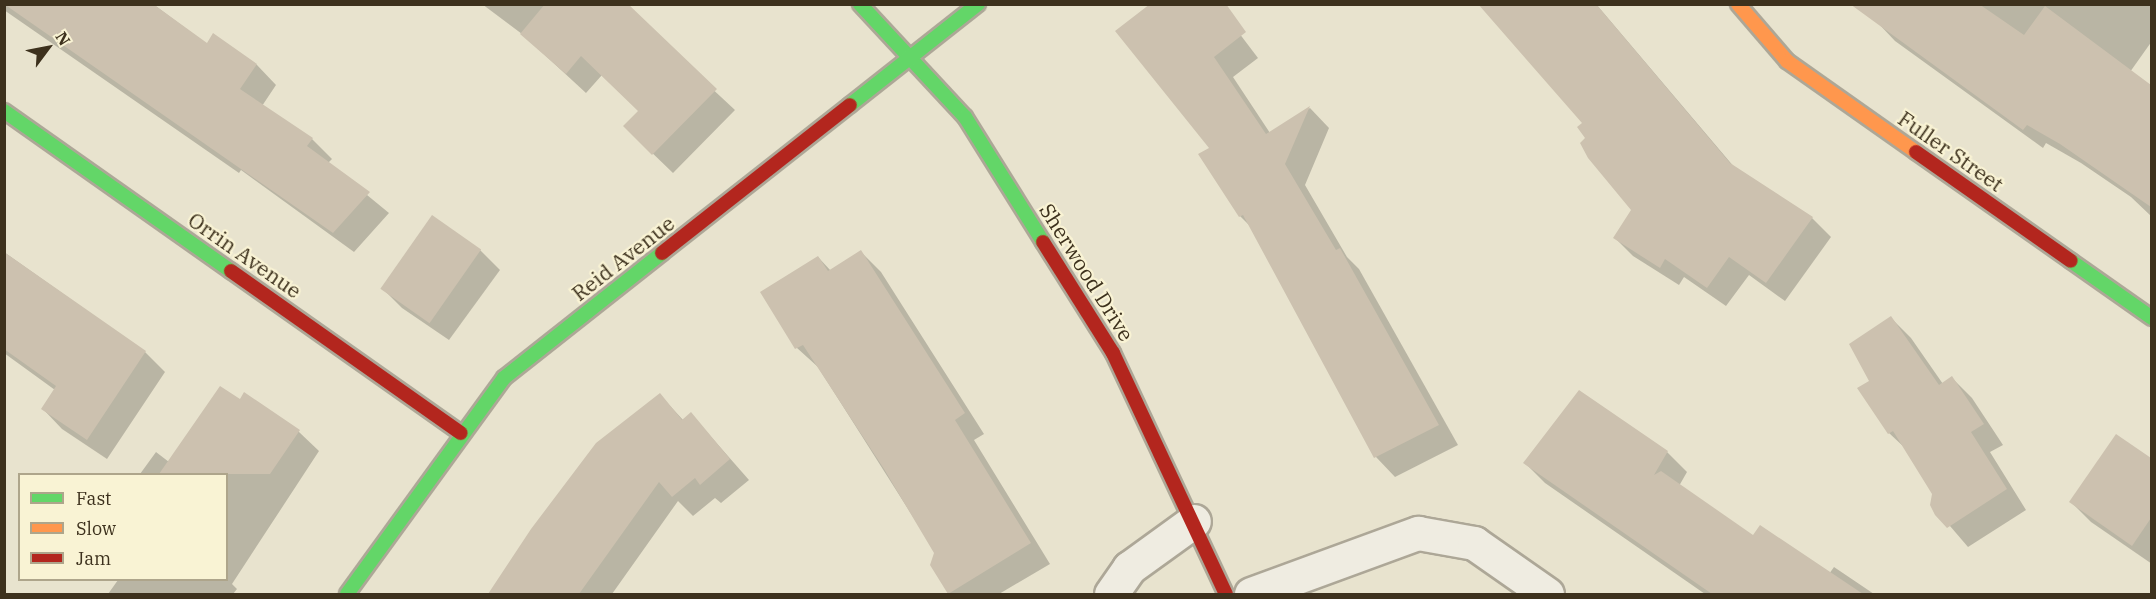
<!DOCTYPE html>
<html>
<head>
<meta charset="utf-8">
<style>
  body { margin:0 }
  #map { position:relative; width:2156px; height:599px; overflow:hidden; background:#e8e3ce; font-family:"IBM Plex Serif",serif }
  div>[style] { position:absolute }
  .shadow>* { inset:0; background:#0003 }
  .building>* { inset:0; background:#ccc1af; transform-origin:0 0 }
  .roads { filter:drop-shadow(2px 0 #ada797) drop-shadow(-2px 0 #ada797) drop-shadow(0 2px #ada797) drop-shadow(0 -2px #ada797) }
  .street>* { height:33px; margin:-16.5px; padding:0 16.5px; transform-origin:16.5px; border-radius:16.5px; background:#efece1 }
  .fast>* { height:14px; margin:-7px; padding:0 7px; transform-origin:7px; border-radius:7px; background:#63d668 }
  .slow>* { height:14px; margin:-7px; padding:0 7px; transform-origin:7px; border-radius:7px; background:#ff974d }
  .jam>* { height:14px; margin:-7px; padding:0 7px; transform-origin:7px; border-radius:7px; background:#b3261e }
  span { translate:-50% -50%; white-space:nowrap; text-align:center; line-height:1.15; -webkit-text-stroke:4.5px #f9f3d4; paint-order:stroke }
  .street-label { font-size:21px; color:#3d311d }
  .frame { position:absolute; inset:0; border:6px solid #3d311d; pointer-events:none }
  .legend { position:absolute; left:18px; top:473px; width:210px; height:108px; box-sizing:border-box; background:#f9f3d4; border:2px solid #aea58b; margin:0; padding:8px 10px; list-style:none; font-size:18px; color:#3d311d }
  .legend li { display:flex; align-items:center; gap:12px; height:30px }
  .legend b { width:30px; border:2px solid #aea58b }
  .north { position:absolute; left:18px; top:18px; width:60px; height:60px; -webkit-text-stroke:4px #f9f3d4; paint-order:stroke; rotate:58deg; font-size:16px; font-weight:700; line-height:24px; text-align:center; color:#3d311d }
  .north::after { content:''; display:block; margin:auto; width:21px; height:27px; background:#3d311d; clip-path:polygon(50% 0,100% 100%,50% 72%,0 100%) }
</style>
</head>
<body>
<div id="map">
  <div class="shadow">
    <div style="clip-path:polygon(4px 4px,153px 4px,208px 45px,214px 35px,257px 65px,276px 85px,262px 106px,312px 139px,332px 159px,328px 163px,389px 213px,354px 252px,241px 170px,239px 173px,4px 10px)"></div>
    <div style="clip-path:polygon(482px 4px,621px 4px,735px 110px,673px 173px,645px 146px,639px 111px,602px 75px,586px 93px,522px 34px)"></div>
    <div style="clip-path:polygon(1149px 4px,1217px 4px,1258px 58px,1233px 77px,1270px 133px,1310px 108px,1329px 128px,1305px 185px,1347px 257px,1359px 269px,1458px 445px,1395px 477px,1376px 457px,1250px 226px,1240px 216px)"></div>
    <div style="clip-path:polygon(1596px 4px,1735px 168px,1812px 218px,1831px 237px,1785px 301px,1749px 275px,1726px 306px,1684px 277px,1679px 285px,1633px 256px,1615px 238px,1633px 210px,1587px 138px,1584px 123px)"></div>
    <div style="clip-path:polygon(1860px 4px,2152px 4px,2152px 41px,2130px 72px,2152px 87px,2152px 217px,2131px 197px,2081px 163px,2046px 143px,2043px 148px,1895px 41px)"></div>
    <div style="clip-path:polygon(432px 217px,480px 250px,500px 270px,449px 340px,402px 308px,382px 288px)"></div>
    <div style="clip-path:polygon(4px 252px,145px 352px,165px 372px,107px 459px,62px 429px,43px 409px,55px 390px,4px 353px)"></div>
    <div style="clip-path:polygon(861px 252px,881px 272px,984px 434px,974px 440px,1050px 564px,999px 594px,949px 593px,936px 553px,818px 367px,797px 348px,762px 293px,818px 257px,831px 271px)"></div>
    <div style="clip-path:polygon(1891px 318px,1911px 338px,1943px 384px,1952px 378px,1972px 398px,2003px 445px,1990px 452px,2026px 510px,1968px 547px,1932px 505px,1934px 494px,1905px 448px,1889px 433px,1871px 382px)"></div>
    <div style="clip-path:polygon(245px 395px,299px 432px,319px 451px,232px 584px,237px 589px,233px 594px,108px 594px,118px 580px,226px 580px,226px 474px,140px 474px,156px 452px,169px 462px)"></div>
    <div style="clip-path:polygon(660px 395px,684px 421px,691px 414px,749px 480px,721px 503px,715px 498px,693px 516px,678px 501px,612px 594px,489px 594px,532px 530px)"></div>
    <div style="clip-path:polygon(2116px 436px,2152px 460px,2152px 564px,2091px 522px,2071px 502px)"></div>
    <div style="clip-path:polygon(1667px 452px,1687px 472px,1679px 486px,1754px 537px,1829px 574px,1834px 567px,1874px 594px,1705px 594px,1545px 483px,1525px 463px)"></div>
  </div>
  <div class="building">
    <div style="clip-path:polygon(4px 4px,153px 4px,207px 43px,213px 33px,257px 64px,240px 89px,313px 138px,307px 146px,370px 192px,333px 233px)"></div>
    <div style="clip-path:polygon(545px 4px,628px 4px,717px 89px,652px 155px,623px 126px,638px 111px,581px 56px,566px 74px,520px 34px)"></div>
    <div style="clip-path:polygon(1150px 4px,1226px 4px,1246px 32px,1214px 57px,1266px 134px,1310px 106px,1285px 164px,1336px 250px,1340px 248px,1439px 425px,1374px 458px,1243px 215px,1239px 217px,1198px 154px,1209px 148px,1115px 31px)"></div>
    <div style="clip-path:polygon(1478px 4px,1596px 4px,1730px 163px,1813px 217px,1766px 283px,1729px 257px,1707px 288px,1665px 259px,1660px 268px,1613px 238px,1631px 210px,1588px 158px,1580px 143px,1585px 138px,1577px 127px,1582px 123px)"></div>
    <div style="clip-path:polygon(1850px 4px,1979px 4px,2024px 35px,2045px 6px,2151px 85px,2151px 207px,2060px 144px,2027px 125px,2023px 130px)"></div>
    <div style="left:432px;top:215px;width:60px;height:90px;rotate:35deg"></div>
    <div style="clip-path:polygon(861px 250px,965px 413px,955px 420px,1031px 543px,948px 594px,930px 565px,934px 553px,884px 469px,803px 345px,795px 349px,760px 292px,818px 256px,828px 271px)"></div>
    <div style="clip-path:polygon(4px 252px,146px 351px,87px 440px,41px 409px,56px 386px,4px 349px)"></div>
    <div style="clip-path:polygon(1891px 316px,1939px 385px,1952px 376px,1984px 424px,1971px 432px,2007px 489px,1947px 528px,1935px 515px,1930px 505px,1932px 494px,1893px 431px,1888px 434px,1857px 388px,1869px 381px,1849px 344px)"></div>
    <div style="clip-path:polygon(220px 386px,240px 399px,244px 392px,300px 430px,270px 474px,159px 474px)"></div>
    <div style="clip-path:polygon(1579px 390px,1668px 451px,1654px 475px,1661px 471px,1753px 535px,1760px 525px,1863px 594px,1712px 594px,1523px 463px)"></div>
    <div style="clip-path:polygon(660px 393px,682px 420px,691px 412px,730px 459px,700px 485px,695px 478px,672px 497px,659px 482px,579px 594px,488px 594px,531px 529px,596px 443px)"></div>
    <div style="clip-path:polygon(2116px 434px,2151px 458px,2151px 518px,2132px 546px,2069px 502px)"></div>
  </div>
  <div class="roads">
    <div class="street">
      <div style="left:1111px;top:594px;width:32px;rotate:-55deg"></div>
      <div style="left:1129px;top:568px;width:80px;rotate:-35.9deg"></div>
      <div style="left:1251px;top:594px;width:178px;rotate:-20.1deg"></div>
      <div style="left:1418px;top:533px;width:57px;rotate:10.1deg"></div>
      <div style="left:1474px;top:543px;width:89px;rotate:34.9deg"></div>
    </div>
    <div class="fast">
      <div style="left:860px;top:4px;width:154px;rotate:47.1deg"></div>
      <div style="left:965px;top:117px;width:147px;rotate:58deg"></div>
      <div style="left:850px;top:105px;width:163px;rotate:-38.3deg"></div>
      <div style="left:4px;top:111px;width:278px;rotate:35.2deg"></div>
      <div style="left:2071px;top:261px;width:99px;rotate:35.1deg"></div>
      <div style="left:347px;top:594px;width:267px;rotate:-54deg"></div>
      <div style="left:504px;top:378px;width:201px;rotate:-38.3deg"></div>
    </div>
    <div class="slow">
      <div style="left:1738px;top:4px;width:75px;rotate:49.3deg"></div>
      <div style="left:1787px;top:61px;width:158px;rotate:35.2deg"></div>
    </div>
    <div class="jam">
      <div style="left:1916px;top:152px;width:189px;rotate:35.1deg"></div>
      <div style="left:1043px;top:242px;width:131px;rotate:57.8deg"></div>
      <div style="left:1113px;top:353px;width:266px;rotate:64.9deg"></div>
      <div style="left:662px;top:253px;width:239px;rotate:-38.2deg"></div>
      <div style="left:231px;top:271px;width:281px;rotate:35.2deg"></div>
    </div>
  </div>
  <div class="street-label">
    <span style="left:1951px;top:151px;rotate:35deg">Fuller Street</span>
    <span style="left:245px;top:255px;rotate:35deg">Orrin Avenue</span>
    <span style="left:623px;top:258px;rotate:-38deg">Reid Avenue</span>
    <span style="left:1087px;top:272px;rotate:58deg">Sherwood Drive</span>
  </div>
  <div class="frame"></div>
  <ul class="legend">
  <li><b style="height:8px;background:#63d668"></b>Fast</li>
  <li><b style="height:8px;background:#ff974d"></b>Slow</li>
  <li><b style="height:8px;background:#b3261e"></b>Jam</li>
  </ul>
  <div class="north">N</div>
</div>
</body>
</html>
